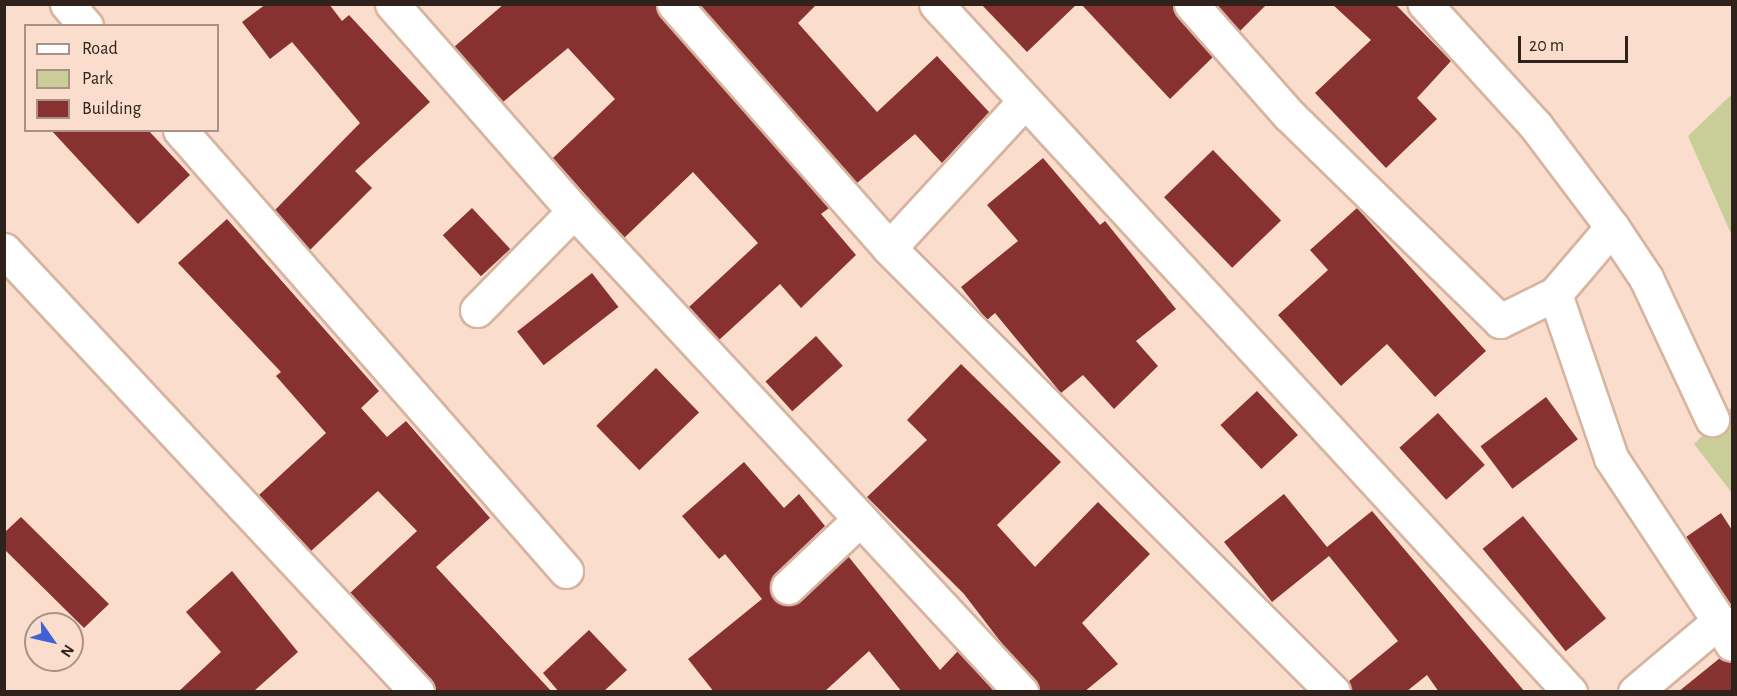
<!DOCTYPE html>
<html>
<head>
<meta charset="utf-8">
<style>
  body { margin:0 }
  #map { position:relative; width:1737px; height:696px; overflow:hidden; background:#faddcc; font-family:"Alegreya Sans",sans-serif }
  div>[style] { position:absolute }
  .green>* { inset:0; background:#c9cd98 }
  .building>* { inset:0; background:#873231; transform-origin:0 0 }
  .roads { filter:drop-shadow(2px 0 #d6b49f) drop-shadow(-2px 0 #d6b49f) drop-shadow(0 2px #d6b49f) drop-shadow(0 -2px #d6b49f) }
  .minor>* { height:33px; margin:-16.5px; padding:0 16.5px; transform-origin:16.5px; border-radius:16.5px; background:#fff }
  span { translate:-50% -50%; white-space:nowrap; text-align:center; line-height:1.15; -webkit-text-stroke:6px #faddcc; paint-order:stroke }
  .frame { position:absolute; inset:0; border:6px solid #2f221a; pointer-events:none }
  .legend { position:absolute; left:24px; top:24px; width:195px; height:108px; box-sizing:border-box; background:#faddcc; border:2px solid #a99285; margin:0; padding:8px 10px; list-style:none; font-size:18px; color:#2f221a }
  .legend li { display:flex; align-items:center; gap:12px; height:30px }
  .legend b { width:30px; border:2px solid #a99285 }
  .north { position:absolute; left:24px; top:612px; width:60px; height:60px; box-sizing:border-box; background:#faddcc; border:2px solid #a99285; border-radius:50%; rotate:124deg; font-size:16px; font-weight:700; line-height:24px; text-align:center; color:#2f221a }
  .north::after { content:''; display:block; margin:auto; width:21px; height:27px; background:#4062d5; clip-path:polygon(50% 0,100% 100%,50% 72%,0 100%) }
  .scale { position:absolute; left:1518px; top:36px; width:110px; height:27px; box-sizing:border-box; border:3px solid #2f221a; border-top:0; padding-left:8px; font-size:18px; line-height:21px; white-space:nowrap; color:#2f221a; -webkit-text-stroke:4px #faddcc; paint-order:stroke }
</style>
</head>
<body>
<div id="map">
  <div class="green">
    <div style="clip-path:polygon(1732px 94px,1732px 236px,1688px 136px)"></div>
    <div style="clip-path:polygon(1732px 407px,1732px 493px,1694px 444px)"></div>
  </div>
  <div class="building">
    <div style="clip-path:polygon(266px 4px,329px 4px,342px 21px,349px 15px,430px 102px,355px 171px,372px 188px,310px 250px,275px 210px,360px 123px,292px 42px,270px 59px,242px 22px)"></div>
    <div style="clip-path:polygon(504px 4px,656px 4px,660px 16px,829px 208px,821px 214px,856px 255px,801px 308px,780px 284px,719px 340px,689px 307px,758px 243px,693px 172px,624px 238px,553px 158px,615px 99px,568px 48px,503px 102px,454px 47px)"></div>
    <div style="clip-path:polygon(699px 4px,817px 4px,798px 23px,877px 112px,937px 56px,989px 112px,942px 163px,915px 134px,857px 183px)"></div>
    <div style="clip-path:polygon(981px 4px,1077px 4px,1027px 52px)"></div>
    <div style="clip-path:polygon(1081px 4px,1173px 4px,1213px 57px,1170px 99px)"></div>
    <div style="clip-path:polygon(1216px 4px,1267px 4px,1240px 31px)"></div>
    <div style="clip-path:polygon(1332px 4px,1395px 4px,1451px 61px,1417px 98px,1437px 119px,1386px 168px,1315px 93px,1371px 40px)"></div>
    <div style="clip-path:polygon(51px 130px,148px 130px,190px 175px,138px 224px)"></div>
    <div style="left:1213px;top:150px;width:98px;height:68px;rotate:46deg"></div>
    <div style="clip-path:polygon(1043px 158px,1100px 225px,1105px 221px,1176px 309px,1136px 341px,1158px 366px,1114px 409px,1083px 375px,1061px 393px,995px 313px,987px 320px,961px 287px,1018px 241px,987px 205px)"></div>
    <div style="left:472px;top:208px;width:56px;height:40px;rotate:47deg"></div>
    <div style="clip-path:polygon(1357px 208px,1486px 351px,1435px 397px,1387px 344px,1341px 386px,1278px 315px,1328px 270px,1310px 250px)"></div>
    <div style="clip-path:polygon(227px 219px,379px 391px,361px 408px,387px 437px,406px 421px,490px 518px,436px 567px,552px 692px,435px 692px,431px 679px,350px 593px,417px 531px,378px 491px,311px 551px,259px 495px,326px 433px,276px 376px,281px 372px,178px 263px)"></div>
    <div style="left:592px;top:273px;width:43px;height:95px;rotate:52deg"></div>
    <div style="left:816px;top:336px;width:40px;height:68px;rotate:48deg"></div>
    <div style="clip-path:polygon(961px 364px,1061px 462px,997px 525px,1035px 567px,1098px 502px,1150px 554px,1082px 623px,1118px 664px,1084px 692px,1039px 692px,964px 594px,867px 497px,927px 440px,907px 420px)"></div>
    <div style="left:656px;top:368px;width:62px;height:83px;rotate:46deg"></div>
    <div style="left:1257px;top:391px;width:60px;height:50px;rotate:47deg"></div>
    <div style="left:1546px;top:397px;width:53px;height:82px;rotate:53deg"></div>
    <div style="left:1438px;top:413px;width:70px;height:52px;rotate:48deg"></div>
    <div style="clip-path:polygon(744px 462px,784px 508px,799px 494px,825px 526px,775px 574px,770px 591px,775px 600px,783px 605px,800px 601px,848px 556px,940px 670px,958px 651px,995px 692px,902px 692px,869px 651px,824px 692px,714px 692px,688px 659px,762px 599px,725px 554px,719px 559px,682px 516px)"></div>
    <div style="clip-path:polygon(1284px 494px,1327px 547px,1372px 511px,1525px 692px,1439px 692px,1427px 675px,1406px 692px,1351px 692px,1348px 682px,1398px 641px,1329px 556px,1272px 602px,1224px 542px)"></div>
    <div style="clip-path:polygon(1721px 513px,1732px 530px,1732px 607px,1686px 537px)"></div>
    <div style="left:1523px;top:516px;width:132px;height:52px;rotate:51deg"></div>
    <div style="clip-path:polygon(21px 517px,109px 604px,84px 628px,4px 549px,4px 533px)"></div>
    <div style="clip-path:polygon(232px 571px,298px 652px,253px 692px,178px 692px,221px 652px,186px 612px)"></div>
    <div style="clip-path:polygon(589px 630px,627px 670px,603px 692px,559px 692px,543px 673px)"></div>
    <div style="clip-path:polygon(1720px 658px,1732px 663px,1732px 692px,1678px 692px)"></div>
  </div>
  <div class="roads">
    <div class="minor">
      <div style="left:67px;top:4px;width:29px;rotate:49deg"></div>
      <div style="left:392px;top:4px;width:276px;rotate:48.7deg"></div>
      <div style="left:574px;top:211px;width:657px;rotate:47.1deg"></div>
      <div style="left:674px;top:4px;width:325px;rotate:48.6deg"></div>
      <div style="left:936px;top:4px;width:936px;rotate:47.34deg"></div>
      <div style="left:1191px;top:4px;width:148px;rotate:48.6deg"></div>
      <div style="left:1289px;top:115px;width:295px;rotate:44.3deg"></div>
      <div style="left:1500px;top:321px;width:61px;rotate:-26.1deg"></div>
      <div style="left:1555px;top:294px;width:88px;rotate:-49.6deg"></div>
      <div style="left:1612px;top:227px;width:128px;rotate:-127deg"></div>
      <div style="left:1535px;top:125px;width:164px;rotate:-132.3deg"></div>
      <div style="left:1023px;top:103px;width:197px;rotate:132.7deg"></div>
      <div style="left:889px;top:248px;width:628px;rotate:45deg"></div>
      <div style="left:180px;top:130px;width:586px;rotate:48.8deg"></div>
      <div style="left:1612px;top:227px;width:61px;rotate:56.3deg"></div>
      <div style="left:1646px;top:278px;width:156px;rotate:64.9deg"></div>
      <div style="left:4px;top:250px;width:605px;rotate:46.94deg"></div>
      <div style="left:1555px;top:294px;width:173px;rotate:71.1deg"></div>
      <div style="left:1611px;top:458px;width:196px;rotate:56.5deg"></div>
      <div style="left:477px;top:310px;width:139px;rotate:-45.6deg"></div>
      <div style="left:788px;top:587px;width:99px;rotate:-43.4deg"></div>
      <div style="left:1635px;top:692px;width:110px;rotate:-40.2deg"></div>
      <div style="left:1719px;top:621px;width:26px;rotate:61deg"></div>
    </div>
  </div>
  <div class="frame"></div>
  <ul class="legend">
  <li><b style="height:8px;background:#fff"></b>Road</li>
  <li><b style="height:16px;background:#c9cd98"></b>Park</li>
  <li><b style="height:16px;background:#873231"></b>Building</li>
  </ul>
  <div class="north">N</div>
  <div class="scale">20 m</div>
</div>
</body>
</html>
